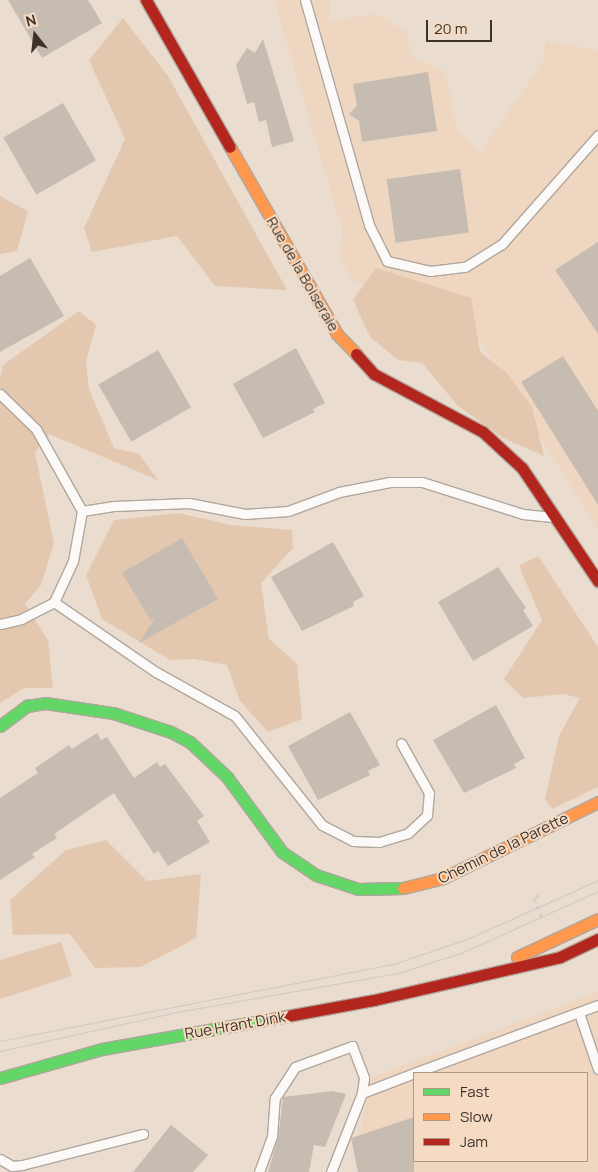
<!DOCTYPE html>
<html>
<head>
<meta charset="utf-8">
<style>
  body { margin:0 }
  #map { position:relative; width:598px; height:1172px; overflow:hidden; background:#eadccf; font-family:Manrope,sans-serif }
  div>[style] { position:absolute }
  .built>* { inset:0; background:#eed6c1 }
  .green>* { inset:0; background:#e3c8af }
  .building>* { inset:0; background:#c7bcb2; transform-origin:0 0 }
  .path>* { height:3px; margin-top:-1.5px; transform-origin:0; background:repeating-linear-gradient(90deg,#d4cfcc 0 4px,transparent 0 8px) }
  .roads { filter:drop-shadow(1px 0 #b1a69c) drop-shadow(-1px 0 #b1a69c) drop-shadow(0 1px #b1a69c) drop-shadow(0 -1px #b1a69c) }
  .lane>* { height:9px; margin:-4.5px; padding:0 4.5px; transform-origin:4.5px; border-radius:4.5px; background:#fcfaf8 }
  .fast>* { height:11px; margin:-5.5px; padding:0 5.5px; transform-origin:5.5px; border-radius:5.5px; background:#63d668 }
  .slow>* { height:11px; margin:-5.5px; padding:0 5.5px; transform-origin:5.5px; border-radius:5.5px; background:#ff974d }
  .jam>* { height:11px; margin:-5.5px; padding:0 5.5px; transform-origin:5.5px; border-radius:5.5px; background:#b3261e }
  .tram>* { height:1px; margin:-0.5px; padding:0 0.5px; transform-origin:0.5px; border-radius:0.5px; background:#cecac6 }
  span { translate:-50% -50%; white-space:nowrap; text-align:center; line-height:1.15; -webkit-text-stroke:4px #f5dbc4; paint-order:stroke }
  .street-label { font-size:15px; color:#3d332b }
  .legend { position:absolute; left:413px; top:1072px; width:175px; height:90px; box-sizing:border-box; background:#f5dbc4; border:1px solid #ab9887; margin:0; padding:6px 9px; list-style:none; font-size:15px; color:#3d332b }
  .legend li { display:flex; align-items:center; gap:10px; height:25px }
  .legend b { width:25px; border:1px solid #ab9887 }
  .north { position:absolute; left:10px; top:10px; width:50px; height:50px; -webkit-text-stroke:4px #f5dbc4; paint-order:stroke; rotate:344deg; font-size:14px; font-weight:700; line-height:20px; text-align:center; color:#3d332b }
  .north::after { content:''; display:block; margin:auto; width:18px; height:22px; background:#3d332b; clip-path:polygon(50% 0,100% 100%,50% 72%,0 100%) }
  .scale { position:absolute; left:426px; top:20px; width:66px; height:22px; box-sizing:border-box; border:2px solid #3d332b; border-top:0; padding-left:6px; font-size:15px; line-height:18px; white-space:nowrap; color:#3d332b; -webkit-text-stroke:4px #f5dbc4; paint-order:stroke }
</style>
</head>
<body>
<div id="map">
  <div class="built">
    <div style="clip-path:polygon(274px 0,330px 0,329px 22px,375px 14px,406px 31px,412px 58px,444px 71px,458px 130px,480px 153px,543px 62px,546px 41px,598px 50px,598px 530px,456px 301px,406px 297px,354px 281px,339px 259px,343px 233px)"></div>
    <div style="clip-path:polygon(evenodd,598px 992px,598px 1172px,358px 1172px,354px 1159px,372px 1077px,598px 992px,414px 1073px,587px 1073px,587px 1161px,414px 1161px,414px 1073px)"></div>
  </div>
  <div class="green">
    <div style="clip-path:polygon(123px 18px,168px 76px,287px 290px,215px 286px,177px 236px,92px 252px,84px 228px,125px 139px,89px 60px)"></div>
    <div style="clip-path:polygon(0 196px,28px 211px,17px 251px,0 254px)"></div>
    <div style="clip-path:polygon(376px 268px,471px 298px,480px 352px,506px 372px,532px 407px,544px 456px,503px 438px,458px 406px,422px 363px,398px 360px,370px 337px,353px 300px)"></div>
    <div style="clip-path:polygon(79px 311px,96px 325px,86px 362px,89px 389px,114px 448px,139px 454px,158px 480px,49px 434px,35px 453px,54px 543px,41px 585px,25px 604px,48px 640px,53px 688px,24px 688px,0 703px,0 377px,3px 365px)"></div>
    <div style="clip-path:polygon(179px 513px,230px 525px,292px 530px,293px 548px,261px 583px,269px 639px,297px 664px,302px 719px,268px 732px,240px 701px,227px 665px,194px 659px,170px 660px,102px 619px,86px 575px,114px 520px)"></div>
    <div style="clip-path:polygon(538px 556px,598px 647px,598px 787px,552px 809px,545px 799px,559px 736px,580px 698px,563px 694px,523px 698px,504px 679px,542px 620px,519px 566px)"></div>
    <div style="clip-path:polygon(106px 840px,147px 881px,201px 874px,196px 938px,141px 967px,95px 968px,70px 934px,13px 935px,10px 900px,66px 850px)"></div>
    <div style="clip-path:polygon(61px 942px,72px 976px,0 999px,0 960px)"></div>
  </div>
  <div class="building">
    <div style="clip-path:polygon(8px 0,88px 0,102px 23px,42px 58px)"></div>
    <div style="clip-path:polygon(263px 39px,294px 141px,272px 147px,266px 120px,259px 122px,254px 102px,247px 104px,236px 65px,247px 48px,255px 53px)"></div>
    <div style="clip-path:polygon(428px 72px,437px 131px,362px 142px,359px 121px,349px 114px,357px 106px,353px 84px)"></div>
    <div style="left:63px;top:103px;width:66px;height:69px;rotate:60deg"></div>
    <div style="left:460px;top:169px;width:64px;height:74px;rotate:82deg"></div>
    <div style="clip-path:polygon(598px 242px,598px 334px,555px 270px)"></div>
    <div style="clip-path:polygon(30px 258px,64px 316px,0 352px,0 276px)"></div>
    <div style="clip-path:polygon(296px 348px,325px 403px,313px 409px,315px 412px,263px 438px,233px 384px)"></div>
    <div style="left:158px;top:350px;width:66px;height:69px;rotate:60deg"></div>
    <div style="clip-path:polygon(563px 356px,598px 411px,598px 505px,521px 382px)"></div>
    <div style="clip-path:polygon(182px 538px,218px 599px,139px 643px,155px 618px,151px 621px,122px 573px)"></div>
    <div style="clip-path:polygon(333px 542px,364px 596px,353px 602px,354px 606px,302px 631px,271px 577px)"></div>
    <div style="clip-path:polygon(498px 567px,526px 608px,523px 610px,533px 626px,473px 661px,438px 602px)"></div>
    <div style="clip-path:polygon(496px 705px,525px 758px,514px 764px,516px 768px,464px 793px,433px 740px)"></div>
    <div style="clip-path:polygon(350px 712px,380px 765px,368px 771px,370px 775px,318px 800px,288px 746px)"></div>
    <div style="clip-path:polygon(97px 733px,101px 740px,107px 737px,134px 778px,157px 762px,160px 767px,165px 764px,204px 816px,197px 821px,210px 842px,168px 866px,158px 851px,154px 854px,114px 793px,54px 834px,57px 838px,32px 854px,35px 857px,0 880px,0 798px,38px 773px,35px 768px,69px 745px,72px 749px)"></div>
    <div style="clip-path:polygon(333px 1091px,346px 1094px,325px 1147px,314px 1145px,309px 1172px,268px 1172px,278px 1138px,283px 1097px)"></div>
    <div style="clip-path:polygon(414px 1117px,414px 1172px,358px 1172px,351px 1138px)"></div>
    <div style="clip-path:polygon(171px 1125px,208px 1155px,193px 1172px,133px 1172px)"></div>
  </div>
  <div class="path">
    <div style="left:539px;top:895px;width:6px;rotate:149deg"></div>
    <div style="left:534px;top:898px;width:24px;rotate:68deg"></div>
  </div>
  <div class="roads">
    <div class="lane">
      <div style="left:305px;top:0;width:234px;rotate:74.1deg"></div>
      <div style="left:369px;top:225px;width:40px;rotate:63.4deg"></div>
      <div style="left:387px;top:261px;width:44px;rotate:13.1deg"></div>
      <div style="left:430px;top:271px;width:35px;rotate:-7deg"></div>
      <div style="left:465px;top:267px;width:44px;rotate:-31.9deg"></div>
      <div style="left:502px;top:244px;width:145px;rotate:-48.6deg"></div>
      <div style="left:0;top:394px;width:50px;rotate:44.2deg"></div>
      <div style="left:36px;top:429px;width:94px;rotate:60.7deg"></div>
      <div style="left:54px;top:602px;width:45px;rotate:-65.1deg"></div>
      <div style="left:73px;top:561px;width:51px;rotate:-79.8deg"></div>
      <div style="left:82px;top:511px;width:32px;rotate:-9deg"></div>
      <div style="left:114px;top:506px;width:75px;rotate:-2.3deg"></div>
      <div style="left:189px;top:503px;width:57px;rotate:11.1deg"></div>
      <div style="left:245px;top:514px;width:43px;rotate:-4deg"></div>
      <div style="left:288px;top:511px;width:54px;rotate:-20.4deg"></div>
      <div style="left:339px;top:492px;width:52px;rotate:-11.1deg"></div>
      <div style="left:390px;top:482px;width:32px"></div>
      <div style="left:422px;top:482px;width:106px;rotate:17.6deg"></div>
      <div style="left:523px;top:514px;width:27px;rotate:6deg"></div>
      <div style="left:0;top:624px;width:22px;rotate:-13deg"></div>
      <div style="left:21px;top:619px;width:37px;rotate:-27deg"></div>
      <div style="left:54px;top:602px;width:124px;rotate:34.5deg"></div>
      <div style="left:156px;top:672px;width:90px;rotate:29.1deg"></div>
      <div style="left:235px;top:716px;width:139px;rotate:51.4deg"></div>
      <div style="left:322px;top:825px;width:35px;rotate:27deg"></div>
      <div style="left:353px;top:841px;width:26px;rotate:2deg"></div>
      <div style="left:379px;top:842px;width:30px;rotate:-17deg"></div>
      <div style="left:408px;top:833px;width:26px;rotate:-43deg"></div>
      <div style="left:427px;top:815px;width:22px;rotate:-85deg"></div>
      <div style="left:429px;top:793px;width:57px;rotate:-119.2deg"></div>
      <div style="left:579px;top:1013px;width:59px;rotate:71.3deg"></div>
      <div style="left:414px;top:1073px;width:196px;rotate:-20.3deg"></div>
      <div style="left:362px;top:1093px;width:56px;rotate:-21deg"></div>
      <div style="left:0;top:1159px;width:14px;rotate:30deg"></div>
      <div style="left:12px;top:1166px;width:10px;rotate:-6deg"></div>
      <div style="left:22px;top:1165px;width:125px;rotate:-14.4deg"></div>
      <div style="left:259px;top:1172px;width:37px;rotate:-70deg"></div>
      <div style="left:272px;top:1137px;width:39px;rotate:-86deg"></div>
      <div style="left:275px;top:1098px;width:37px;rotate:-57deg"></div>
      <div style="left:295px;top:1067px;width:61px;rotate:-20.2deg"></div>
      <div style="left:352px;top:1046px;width:34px;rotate:69deg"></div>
      <div style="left:364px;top:1078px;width:15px;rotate:98deg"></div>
      <div style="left:362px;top:1093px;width:85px;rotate:111.4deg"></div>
    </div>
    <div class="fast">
      <div style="left:0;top:726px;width:34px;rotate:-37deg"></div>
      <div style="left:27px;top:706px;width:18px;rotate:-9deg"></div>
      <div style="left:45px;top:703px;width:69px;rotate:8.4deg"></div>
      <div style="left:113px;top:713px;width:61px;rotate:18.1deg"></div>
      <div style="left:171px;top:732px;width:21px;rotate:28deg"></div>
      <div style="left:190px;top:742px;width:51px;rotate:43.4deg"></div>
      <div style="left:227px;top:777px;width:93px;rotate:53.7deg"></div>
      <div style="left:282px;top:852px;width:41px;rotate:34.1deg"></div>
      <div style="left:316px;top:875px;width:44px;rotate:18.4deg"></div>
      <div style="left:358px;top:889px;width:45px;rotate:-1.3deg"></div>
      <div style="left:0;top:1078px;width:106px;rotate:-15.9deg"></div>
      <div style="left:102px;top:1049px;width:177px;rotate:-10.1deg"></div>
    </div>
    <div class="slow">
      <div style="left:230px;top:147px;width:215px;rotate:60.2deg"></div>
      <div style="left:337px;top:334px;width:28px;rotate:46deg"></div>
      <div style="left:403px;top:888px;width:41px;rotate:-14deg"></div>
      <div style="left:443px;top:878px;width:173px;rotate:-26.1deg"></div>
      <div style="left:517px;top:957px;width:89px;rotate:-25.1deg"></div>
    </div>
    <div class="jam">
      <div style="left:146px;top:0;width:169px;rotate:60.3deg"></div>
      <div style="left:356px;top:354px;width:27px;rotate:48deg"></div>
      <div style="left:374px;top:374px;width:123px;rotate:28deg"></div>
      <div style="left:483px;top:432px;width:53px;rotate:42.7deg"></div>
      <div style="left:522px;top:468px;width:136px;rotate:56.1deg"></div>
      <div style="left:276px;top:1018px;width:100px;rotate:-10.4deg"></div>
      <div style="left:374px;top:1000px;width:191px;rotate:-13deg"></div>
      <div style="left:560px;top:957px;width:42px;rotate:-25.3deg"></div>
    </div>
  </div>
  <div class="tram">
    <div style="left:0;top:1041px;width:404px;rotate:-11.1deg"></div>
    <div style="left:396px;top:963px;width:75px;rotate:-18.7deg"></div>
    <div style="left:467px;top:939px;width:144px;rotate:-24.2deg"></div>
    <div style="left:0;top:1051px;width:186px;rotate:-12.4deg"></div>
    <div style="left:182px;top:1011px;width:219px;rotate:-10deg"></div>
    <div style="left:398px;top:973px;width:66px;rotate:-17.6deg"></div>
    <div style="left:461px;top:953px;width:150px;rotate:-24.3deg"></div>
  </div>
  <div class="street-label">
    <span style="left:303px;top:274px;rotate:60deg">Rue de la Boiseraie</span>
    <span style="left:503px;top:848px;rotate:-26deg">Chemin de la Parette</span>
    <span style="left:235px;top:1025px;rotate:-10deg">Rue Hrant Dink</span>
  </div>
  <ul class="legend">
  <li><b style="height:6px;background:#63d668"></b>Fast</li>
  <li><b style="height:6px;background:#ff974d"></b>Slow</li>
  <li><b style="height:6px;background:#b3261e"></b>Jam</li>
  </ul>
  <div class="north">N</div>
  <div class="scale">20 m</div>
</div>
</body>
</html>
